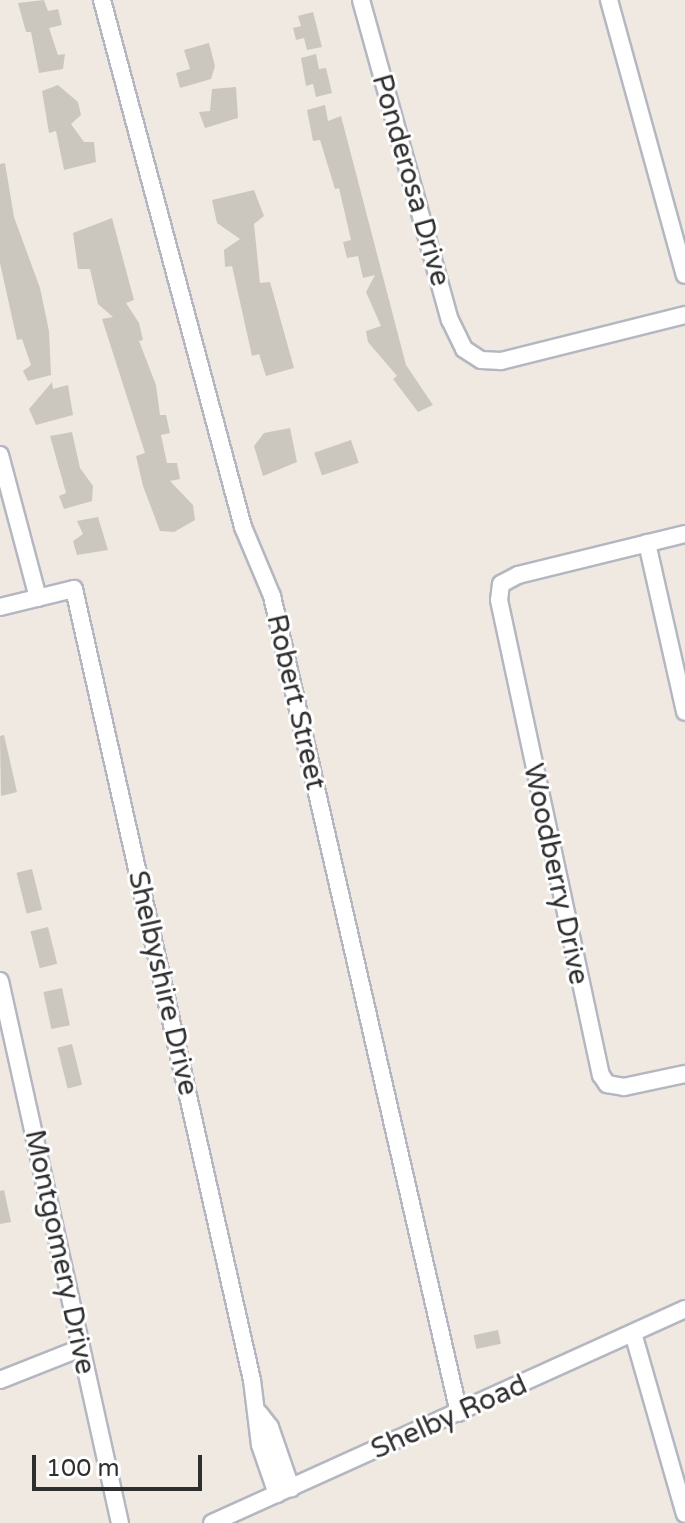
<!DOCTYPE html>
<html>
<head>
<meta charset="utf-8">
<style>
  body { margin:0 }
  #map { position:relative; width:685px; height:1523px; overflow:hidden; background:#efe9e1; font-family:"Varela Round",sans-serif }
  div>[style] { position:absolute }
  .building>* { inset:0; background:#cbc7bf; transform-origin:0 0 }
  .roads { filter:drop-shadow(2px 0 #b4b7c1) drop-shadow(-2px 0 #b4b7c1) drop-shadow(0 2px #b4b7c1) drop-shadow(0 -2px #b4b7c1) }
  .minor>* { height:16px; margin:-8px; padding:0 8px; transform-origin:8px; border-radius:8px; background:#fff }
  span { translate:-50% -50%; white-space:nowrap; text-align:center; line-height:1.15; -webkit-text-stroke:6px #fff; paint-order:stroke }
  .street-label { font-size:28px; color:#2e2e2e }
  .scale { position:absolute; left:32px; top:1455px; width:170px; height:36px; box-sizing:border-box; border:4px solid #2e2e2e; border-top:0; padding-left:10px; font-size:24px; line-height:28px; white-space:nowrap; color:#2e2e2e; -webkit-text-stroke:6px #fff; paint-order:stroke }
</style>
</head>
<body>
<div id="map">
  <div class="building">
    <div style="clip-path:polygon(44px 0,48px 11px,58px 9px,62px 25px,49px 28px,58px 55px,65px 54px,63px 69px,39px 73px,31px 32px,26px 32px,18px 3px)"></div>
    <div style="clip-path:polygon(313px 12px,322px 47px,307px 50px,304px 38px,296px 40px,293px 28px,301px 26px,298px 16px)"></div>
    <div style="clip-path:polygon(209px 43px,215px 66px,211px 79px,180px 88px,176px 73px,190px 69px,184px 50px)"></div>
    <div style="clip-path:polygon(316px 54px,319px 69px,326px 68px,332px 93px,316px 97px,313px 84px,306px 86px,301px 58px)"></div>
    <div style="clip-path:polygon(58px 85px,78px 102px,81px 115px,71px 124px,84px 142px,94px 142px,96px 162px,64px 170px,56px 131px,49px 133px,42px 91px)"></div>
    <div style="clip-path:polygon(236px 87px,238px 118px,205px 128px,199px 112px,210px 111px,212px 89px)"></div>
    <div style="clip-path:polygon(325px 105px,328px 121px,341px 116px,406px 365px,433px 405px,418px 412px,393px 379px,397px 376px,368px 342px,366px 331px,381px 326px,366px 292px,375px 275px,363px 278px,358px 256px,347px 258px,343px 242px,351px 240px,339px 188px,335px 189px,320px 140px,313px 141px,307px 110px)"></div>
    <div style="clip-path:polygon(5px 163px,14px 217px,40px 288px,49px 331px,51px 375px,28px 381px,23px 371px,31px 365px,22px 339px,17px 340px,0 263px,0 164px)"></div>
    <div style="clip-path:polygon(254px 190px,264px 216px,254px 224px,260px 283px,270px 282px,294px 368px,266px 376px,259px 354px,252px 356px,232px 266px,225px 267px,224px 250px,240px 239px,217px 223px,212px 200px)"></div>
    <div style="clip-path:polygon(112px 218px,134px 300px,126px 303px,139px 323px,143px 340px,139px 341px,156px 385px,160px 415px,166px 415px,170px 433px,161px 435px,167px 463px,177px 463px,180px 479px,170px 481px,193px 505px,195px 520px,174px 532px,160px 531px,143px 486px,136px 456px,145px 453px,102px 319px,113px 317px,98px 304px,90px 269px,78px 269px,73px 233px)"></div>
    <div style="clip-path:polygon(52px 382px,53px 389px,68px 385px,73px 415px,36px 425px,29px 409px)"></div>
    <div style="clip-path:polygon(290px 428px,297px 462px,263px 476px,254px 446px,264px 433px)"></div>
    <div style="clip-path:polygon(72px 432px,80px 468px,93px 486px,92px 501px,64px 509px,59px 496px,66px 493px,50px 436px)"></div>
    <div style="left:351px;top:440px;width:24px;height:39px;rotate:71deg"></div>
    <div style="clip-path:polygon(98px 517px,108px 550px,77px 555px,73px 541px,83px 534px,77px 521px)"></div>
    <div style="clip-path:polygon(4px 735px,17px 792px,1px 796px,0 736px)"></div>
    <div style="left:32px;top:869px;width:42px;height:16px;rotate:76deg"></div>
    <div style="left:48px;top:927px;width:38px;height:18px;rotate:76deg"></div>
    <div style="left:62px;top:988px;width:38px;height:19px;rotate:78deg"></div>
    <div style="left:72px;top:1044px;width:42px;height:15px;rotate:76deg"></div>
    <div style="clip-path:polygon(4px 1190px,11px 1222px,0 1224px,0 1191px)"></div>
    <div style="left:498px;top:1330px;width:14px;height:25px;rotate:78deg"></div>
  </div>
  <div class="roads">
    <div class="minor">
      <div style="left:102px;top:0;width:546px;rotate:75.02deg"></div>
      <div style="left:243px;top:527px;width:75px;rotate:67.2deg"></div>
      <div style="left:272px;top:596px;width:838px;rotate:77.11deg"></div>
      <div style="left:361px;top:0;width:332px;rotate:74.5deg"></div>
      <div style="left:450px;top:320px;width:32px;rotate:64deg"></div>
      <div style="left:464px;top:349px;width:20px;rotate:33deg"></div>
      <div style="left:481px;top:360px;width:20px;rotate:3deg"></div>
      <div style="left:501px;top:361px;width:190px;rotate:-14deg"></div>
      <div style="left:609px;top:0;width:285px;rotate:74.6deg"></div>
      <div style="left:0;top:455px;width:148px;rotate:75.1deg"></div>
      <div style="left:685px;top:534px;width:172px;rotate:166.2deg"></div>
      <div style="left:518px;top:575px;width:19px;rotate:152deg"></div>
      <div style="left:501px;top:584px;width:16px;rotate:97deg"></div>
      <div style="left:499px;top:600px;width:486px;rotate:77.9deg"></div>
      <div style="left:601px;top:1075px;width:11px;rotate:56deg"></div>
      <div style="left:607px;top:1084px;width:17px;rotate:10deg"></div>
      <div style="left:624px;top:1087px;width:62px;rotate:-12deg"></div>
      <div style="left:647px;top:543px;width:173px;rotate:77.3deg"></div>
      <div style="left:0;top:607px;width:76px;rotate:-13.7deg"></div>
      <div style="left:74px;top:589px;width:811px;rotate:77.32deg"></div>
      <div style="left:252px;top:1380px;width:65px;rotate:83deg"></div>
      <div style="left:260px;top:1445px;width:52px;rotate:70.9deg"></div>
      <div style="left:0;top:981px;width:555px;rotate:77.52deg"></div>
      <div style="left:633px;top:1333px;width:188px;rotate:74deg"></div>
      <div style="left:0;top:1380px;width:87px;rotate:-21.6deg"></div>
      <div style="left:259px;top:1413px;width:18px;rotate:52deg"></div>
      <div style="left:270px;top:1427px;width:65px;rotate:71deg"></div>
      <div style="left:212px;top:1523px;width:519px;rotate:-24.34deg"></div>
    </div>
  </div>
  <div class="street-label">
    <span style="left:411px;top:180px;rotate:74deg">Ponderosa Drive</span>
    <span style="left:296px;top:702px;rotate:77deg">Robert Street</span>
    <span style="left:556px;top:874px;rotate:78deg">Woodberry Drive</span>
    <span style="left:163px;top:983px;rotate:77deg">Shelbyshire Drive</span>
    <span style="left:60px;top:1252px;rotate:78deg">Montgomery Drive</span>
    <span style="left:449px;top:1417px;rotate:-24deg">Shelby Road</span>
  </div>
  <div class="scale">100 m</div>
</div>
</body>
</html>
